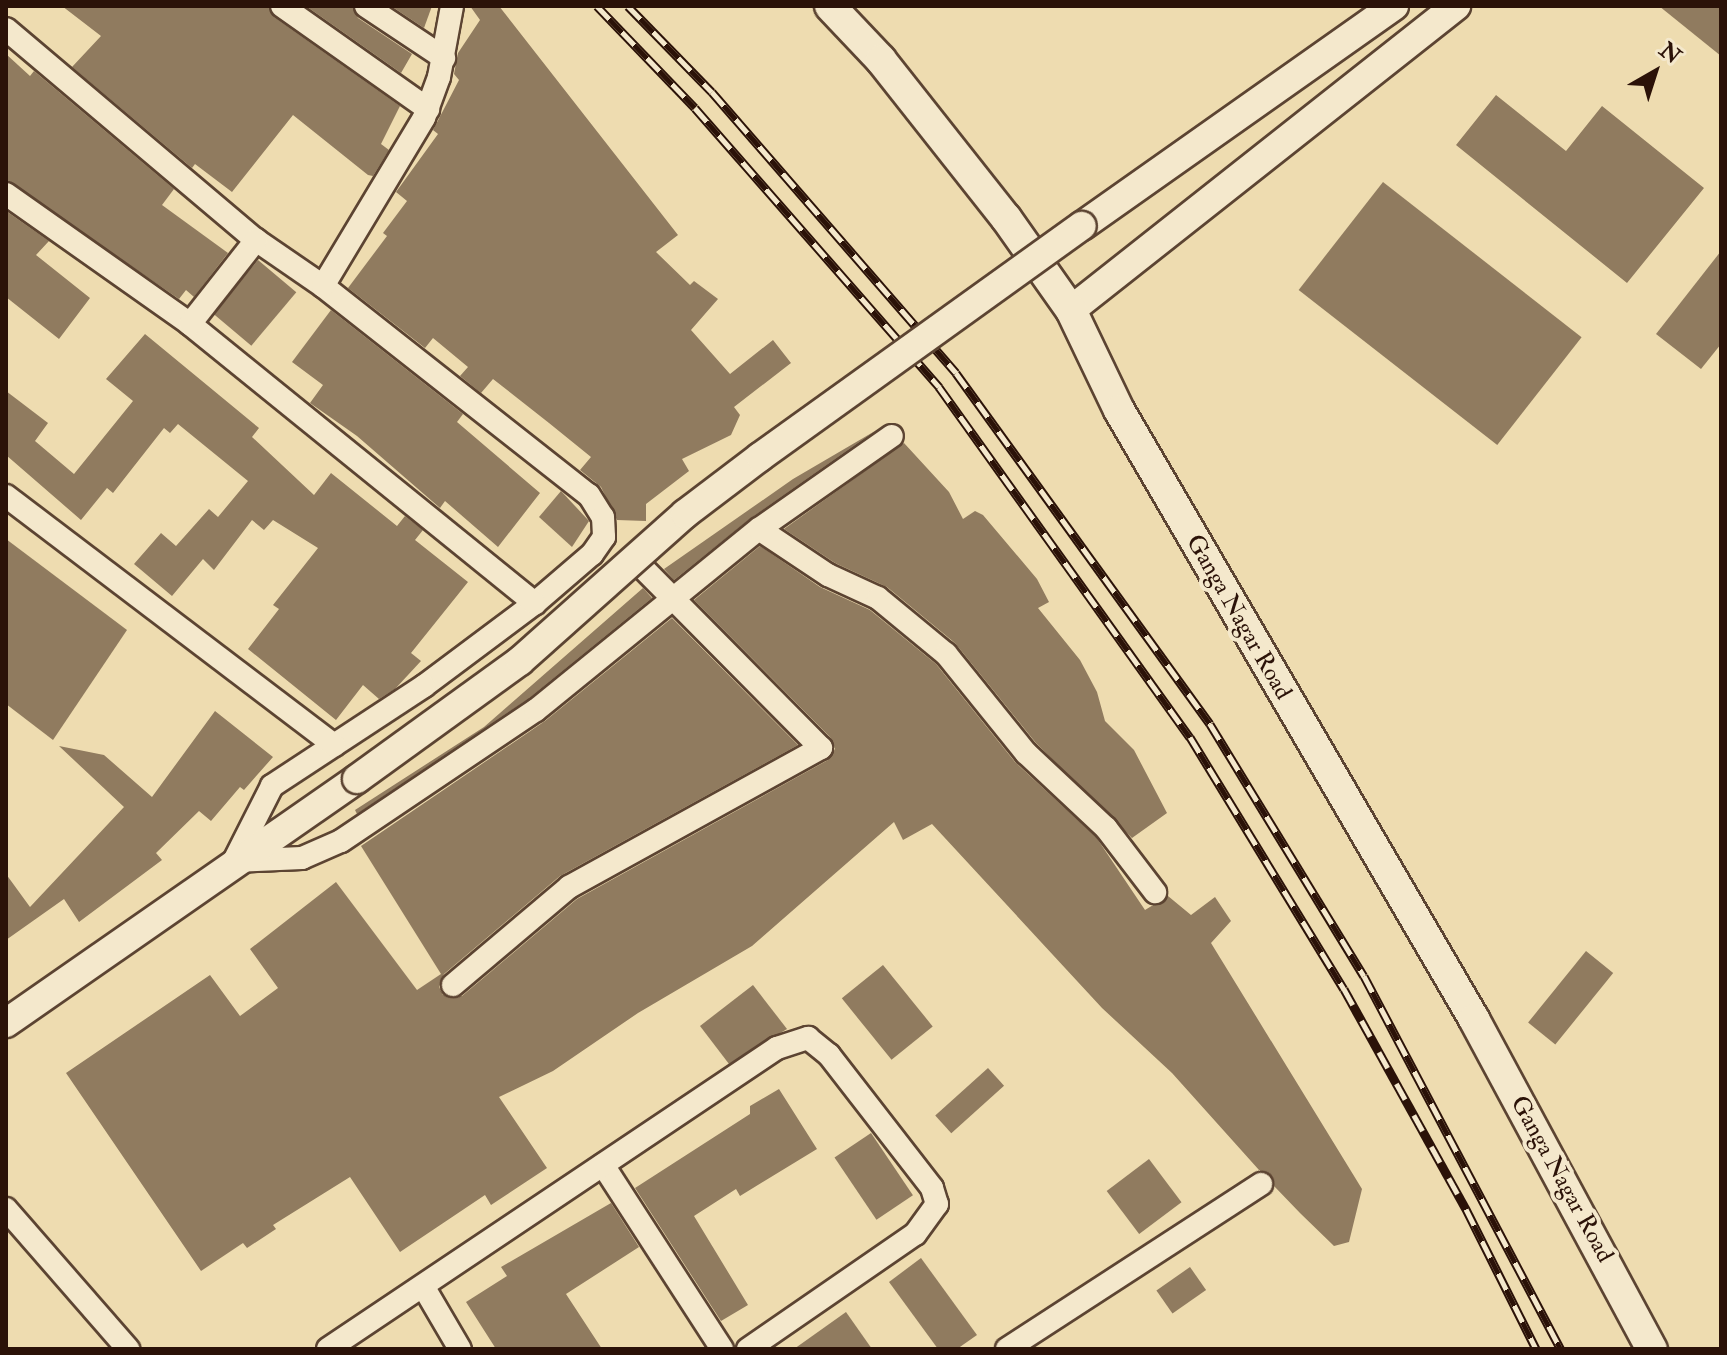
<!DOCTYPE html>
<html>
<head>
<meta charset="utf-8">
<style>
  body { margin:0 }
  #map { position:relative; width:1727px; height:1355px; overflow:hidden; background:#eedcb0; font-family:"IM FELL Double Pica",serif }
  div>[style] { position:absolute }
  .building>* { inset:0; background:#907b5f; transform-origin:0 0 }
  .roads { filter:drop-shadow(2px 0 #5c4432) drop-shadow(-2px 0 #5c4432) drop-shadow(0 2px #5c4432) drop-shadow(0 -2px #5c4432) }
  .minor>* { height:22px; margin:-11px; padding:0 11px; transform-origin:11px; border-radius:11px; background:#f4e8cc }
  .tertiary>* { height:28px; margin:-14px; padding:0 14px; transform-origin:14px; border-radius:14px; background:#f4e8cc }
  .secondary>* { height:30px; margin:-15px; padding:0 15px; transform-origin:15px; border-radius:15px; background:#f4e8cc }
  .rail>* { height:9px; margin-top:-4.5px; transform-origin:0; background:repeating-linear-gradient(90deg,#f4e8cc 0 18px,#2b1208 0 36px); box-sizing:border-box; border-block:2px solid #2b1208 }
  .bridges { filter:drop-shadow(2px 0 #5c4432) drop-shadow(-2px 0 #5c4432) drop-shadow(0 2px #5c4432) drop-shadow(0 -2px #5c4432) }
  .tertiary-bridge>* { height:28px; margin:-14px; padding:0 14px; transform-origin:14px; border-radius:14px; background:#f4e8cc }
  span { translate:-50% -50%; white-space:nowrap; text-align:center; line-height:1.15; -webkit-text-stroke:8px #f4e8cc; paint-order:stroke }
  .street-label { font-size:24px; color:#2b1208 }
  .frame { position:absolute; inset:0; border:8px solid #2b1208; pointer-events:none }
  .north { position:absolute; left:1615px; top:32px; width:80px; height:80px; -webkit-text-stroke:6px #f4e8cc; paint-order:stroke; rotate:39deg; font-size:22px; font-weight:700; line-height:32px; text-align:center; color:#2b1208 }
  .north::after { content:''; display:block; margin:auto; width:28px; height:36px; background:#2b1208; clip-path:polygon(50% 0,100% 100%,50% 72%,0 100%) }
</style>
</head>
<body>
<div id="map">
  <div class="building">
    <div style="clip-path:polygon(62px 6px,268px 6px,274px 17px,400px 106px,381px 144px,389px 150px,373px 176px,368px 175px,293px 115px,232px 192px,195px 164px,192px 168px,72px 67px,101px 36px)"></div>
    <div style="clip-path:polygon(306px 6px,352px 6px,358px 18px,412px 54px,401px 73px)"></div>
    <div style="clip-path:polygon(391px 6px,432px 6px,424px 28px)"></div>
    <div style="clip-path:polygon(470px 6px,499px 6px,678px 235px,656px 252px,690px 285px,694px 281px,718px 299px,691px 330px,730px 374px,773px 340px,791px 363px,734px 407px,740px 415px,731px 435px,682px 459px,689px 471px,646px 504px,646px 521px,617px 520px,601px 487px,580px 470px,591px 457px,549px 423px,493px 379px,481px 393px,460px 376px,468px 367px,433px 338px,425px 348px,348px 288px,387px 236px,383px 233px,407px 201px,396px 192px,438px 134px,433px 130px,459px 80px,454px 74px,458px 53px,480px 20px)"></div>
    <div style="clip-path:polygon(1659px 6px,1721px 6px,1721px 56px)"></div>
    <div style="clip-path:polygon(6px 54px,30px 76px,34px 71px,174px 189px,162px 205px,228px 253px,194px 297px,186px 290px,179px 299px,6px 180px)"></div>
    <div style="clip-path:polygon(1496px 95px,1566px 151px,1602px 106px,1704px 188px,1627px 283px,1456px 145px)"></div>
    <div style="left:1383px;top:182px;width:252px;height:137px;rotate:38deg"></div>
    <div style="clip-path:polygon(6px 211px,49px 241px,36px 255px,90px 298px,59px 339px,6px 297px)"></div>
    <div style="clip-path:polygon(1721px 251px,1721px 344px,1701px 369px,1656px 334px)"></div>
    <div style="left:258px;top:260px;width:50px;height:70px;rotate:40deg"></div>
    <div style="clip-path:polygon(331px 310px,463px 414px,457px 422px,540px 493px,498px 547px,445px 501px,440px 508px,357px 436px,310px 403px,323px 385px,292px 362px)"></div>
    <div style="clip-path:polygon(145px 334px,259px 428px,252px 437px,314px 495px,331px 473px,397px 526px,405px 516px,423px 530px,415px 540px,468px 582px,411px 653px,421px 661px,395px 689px,379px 699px,363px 685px,336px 720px,248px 649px,279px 609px,273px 605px,318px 548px,273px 520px,264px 530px,252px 520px,214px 570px,203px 559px,172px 596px,134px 564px,161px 533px,176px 546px,209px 509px,218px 517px,248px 481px,178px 424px,170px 433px,164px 428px,113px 493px,107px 488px,81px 520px,6px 455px,6px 391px,48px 423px,35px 441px,74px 474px,133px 401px,106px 379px)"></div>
    <div style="clip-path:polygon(875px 431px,751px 518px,674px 580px,664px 569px,793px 479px)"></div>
    <div style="clip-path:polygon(904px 443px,949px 492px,963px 519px,975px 511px,983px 515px,1037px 579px,1049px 602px,1038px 608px,1080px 660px,1097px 692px,1105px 721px,1134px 750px,1167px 813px,1132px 838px,1036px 743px,955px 643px,887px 587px,835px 563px,784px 529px)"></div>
    <div style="clip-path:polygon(561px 491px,589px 521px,572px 547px,539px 517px)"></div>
    <div style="clip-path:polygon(6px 539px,127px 630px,53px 740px,6px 704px)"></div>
    <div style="clip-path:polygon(760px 546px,820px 587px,870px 610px,936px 664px,1015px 762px,1096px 837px,1145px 910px,1168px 896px,1191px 915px,1215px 897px,1231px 921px,1211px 943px,1362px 1189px,1349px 1242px,1334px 1246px,1300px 1213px,1274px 1186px,1272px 1176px,1259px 1170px,1172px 1073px,1102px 1008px,932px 824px,903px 840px,894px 822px,752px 946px,638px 1013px,553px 1071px,499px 1097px,547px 1168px,491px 1205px,485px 1195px,400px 1252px,350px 1177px,273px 1225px,276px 1229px,247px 1248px,243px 1243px,201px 1271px,66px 1073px,210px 975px,240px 1016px,278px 988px,250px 949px,336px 882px,417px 990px,441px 974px,361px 846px,545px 721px,672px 618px,798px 745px,560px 876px,444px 974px,439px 987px,443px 995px,462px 996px,577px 899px,828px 760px,835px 749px,831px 738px,694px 600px)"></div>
    <div style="clip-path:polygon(643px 588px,652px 598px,528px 699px,357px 814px,355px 810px,484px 727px)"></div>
    <div style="clip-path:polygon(215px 711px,273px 757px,244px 790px,240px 787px,211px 821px,199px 811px,156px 853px,162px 860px,79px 922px,64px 899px,6px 940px,6px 874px,30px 907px,124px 807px,59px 746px,104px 755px,152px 797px)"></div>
    <div style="left:1586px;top:951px;width:35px;height:92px;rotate:39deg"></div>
    <div style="left:883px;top:965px;width:79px;height:53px;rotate:51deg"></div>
    <div style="clip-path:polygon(753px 985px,787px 1029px,729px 1064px,700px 1026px)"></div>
    <div style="left:988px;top:1068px;width:24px;height:71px;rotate:48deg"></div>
    <div style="clip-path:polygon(779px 1089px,817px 1149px,740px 1196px,736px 1189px,694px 1216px,748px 1305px,721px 1321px,635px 1188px,750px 1114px,750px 1106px)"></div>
    <div style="left:871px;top:1133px;width:75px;height:44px;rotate:56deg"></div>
    <div style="left:1149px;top:1159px;width:54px;height:53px;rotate:53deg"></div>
    <div style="clip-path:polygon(611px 1203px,639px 1247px,566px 1294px,602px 1349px,496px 1349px,466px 1302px,507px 1276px,501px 1267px)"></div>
    <div style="clip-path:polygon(921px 1258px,977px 1335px,957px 1349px,938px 1349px,889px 1282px)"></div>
    <div style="left:1190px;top:1267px;width:28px;height:41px;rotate:55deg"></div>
    <div style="clip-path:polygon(846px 1312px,872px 1349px,794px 1349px)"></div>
  </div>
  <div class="roads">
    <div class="minor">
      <div style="left:282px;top:6px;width:179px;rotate:35.2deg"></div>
      <div style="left:366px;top:6px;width:94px;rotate:33.7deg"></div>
      <div style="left:6px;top:29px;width:327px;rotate:40.2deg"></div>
      <div style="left:256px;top:240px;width:81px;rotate:34.5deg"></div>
      <div style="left:323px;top:286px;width:338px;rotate:38.2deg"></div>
      <div style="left:589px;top:495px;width:26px;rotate:58deg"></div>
      <div style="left:603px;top:517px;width:20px;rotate:87deg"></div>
      <div style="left:604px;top:537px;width:21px;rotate:125deg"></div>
      <div style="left:592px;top:554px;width:75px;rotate:139.3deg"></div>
      <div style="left:535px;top:603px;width:139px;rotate:143.2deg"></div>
      <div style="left:424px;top:686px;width:182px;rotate:146.7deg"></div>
      <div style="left:272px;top:786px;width:84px;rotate:116.9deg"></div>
      <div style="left:234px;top:861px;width:68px;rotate:-2.5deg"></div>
      <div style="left:302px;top:858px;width:43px;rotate:-23.6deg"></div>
      <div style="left:341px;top:841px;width:235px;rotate:-33.9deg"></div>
      <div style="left:536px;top:710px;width:287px;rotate:-39.1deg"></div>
      <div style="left:759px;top:529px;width:162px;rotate:-35deg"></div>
      <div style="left:6px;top:194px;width:225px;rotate:35.2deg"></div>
      <div style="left:190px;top:324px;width:444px;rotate:39deg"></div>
      <div style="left:323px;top:286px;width:196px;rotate:-59deg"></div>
      <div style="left:424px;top:118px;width:44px;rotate:-69.9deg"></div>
      <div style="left:439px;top:77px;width:72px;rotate:-79.6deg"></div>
      <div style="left:190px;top:324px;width:107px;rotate:-51.8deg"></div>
      <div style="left:6px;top:496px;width:412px;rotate:37.2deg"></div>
      <div style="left:759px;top:529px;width:83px;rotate:33.7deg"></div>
      <div style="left:828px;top:575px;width:55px;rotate:24.7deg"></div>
      <div style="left:878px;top:598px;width:88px;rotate:39.5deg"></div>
      <div style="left:946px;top:654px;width:127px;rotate:51.1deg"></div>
      <div style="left:1026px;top:753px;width:110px;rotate:43.2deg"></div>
      <div style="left:1106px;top:828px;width:81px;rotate:52.6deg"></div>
      <div style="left:453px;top:985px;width:152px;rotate:-40.2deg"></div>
      <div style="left:569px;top:887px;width:288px;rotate:-28.9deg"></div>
      <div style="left:821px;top:748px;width:266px;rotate:-134.7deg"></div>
      <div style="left:603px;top:1165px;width:219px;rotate:57.1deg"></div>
      <div style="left:6px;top:1209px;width:186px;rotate:48.9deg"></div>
      <div style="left:423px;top:1286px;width:73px;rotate:59.6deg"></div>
      <div style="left:328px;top:1349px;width:541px;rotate:-33.84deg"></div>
      <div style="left:777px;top:1048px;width:33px;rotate:-18deg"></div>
      <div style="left:808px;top:1038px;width:27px;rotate:39deg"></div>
      <div style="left:829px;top:1055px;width:168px;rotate:52.2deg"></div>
      <div style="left:932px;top:1188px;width:17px;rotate:73deg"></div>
      <div style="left:937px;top:1204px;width:37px;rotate:126deg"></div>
      <div style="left:915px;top:1234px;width:203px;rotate:145.4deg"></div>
      <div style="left:1007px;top:1349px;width:303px;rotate:-33deg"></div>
    </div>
    <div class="tertiary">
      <div style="left:1082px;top:226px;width:382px;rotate:-35.2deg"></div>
      <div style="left:1071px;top:310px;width:491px;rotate:-38.3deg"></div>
      <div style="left:6px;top:1023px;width:427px;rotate:-34.8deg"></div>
    </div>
    <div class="secondary">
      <div style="left:830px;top:6px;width:74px;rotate:46.6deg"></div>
      <div style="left:881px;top:60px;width:201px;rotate:51.7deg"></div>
      <div style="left:1006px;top:218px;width:113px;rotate:54.8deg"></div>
      <div style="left:1071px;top:310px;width:111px;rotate:64.4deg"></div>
      <div style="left:1119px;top:410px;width:705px;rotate:59.76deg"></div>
      <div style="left:1474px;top:1019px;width:375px;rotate:61.7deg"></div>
    </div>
  </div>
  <div class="rail">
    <div style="left:597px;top:6px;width:141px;rotate:46.1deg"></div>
    <div style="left:695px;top:108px;width:371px;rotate:48.8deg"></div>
    <div style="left:939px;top:387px;width:431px;rotate:54.4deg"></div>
    <div style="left:1190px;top:737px;width:295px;rotate:58.6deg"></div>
    <div style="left:1344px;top:989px;width:252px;rotate:61deg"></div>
    <div style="left:1466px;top:1209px;width:157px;rotate:63.4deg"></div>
    <div style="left:628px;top:6px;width:120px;rotate:45.7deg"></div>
    <div style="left:712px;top:92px;width:372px;rotate:49deg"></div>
    <div style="left:956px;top:373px;width:433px;rotate:54.1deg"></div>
    <div style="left:1210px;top:724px;width:295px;rotate:58.6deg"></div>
    <div style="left:1364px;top:976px;width:422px;rotate:62.2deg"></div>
  </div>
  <div class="bridges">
    <div class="tertiary-bridge">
      <div style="left:357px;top:779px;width:201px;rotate:-35.9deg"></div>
      <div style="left:520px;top:661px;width:221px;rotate:-41.7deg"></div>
      <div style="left:685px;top:514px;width:94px;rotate:-37.2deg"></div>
      <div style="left:760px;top:457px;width:396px;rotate:-35.7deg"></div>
    </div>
  </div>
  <div class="street-label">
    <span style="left:1239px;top:617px;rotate:60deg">Ganga Nagar Road</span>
    <span style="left:1562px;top:1179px;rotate:61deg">Ganga Nagar Road</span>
  </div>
  <div class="frame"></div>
  <div class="north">N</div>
</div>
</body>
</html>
